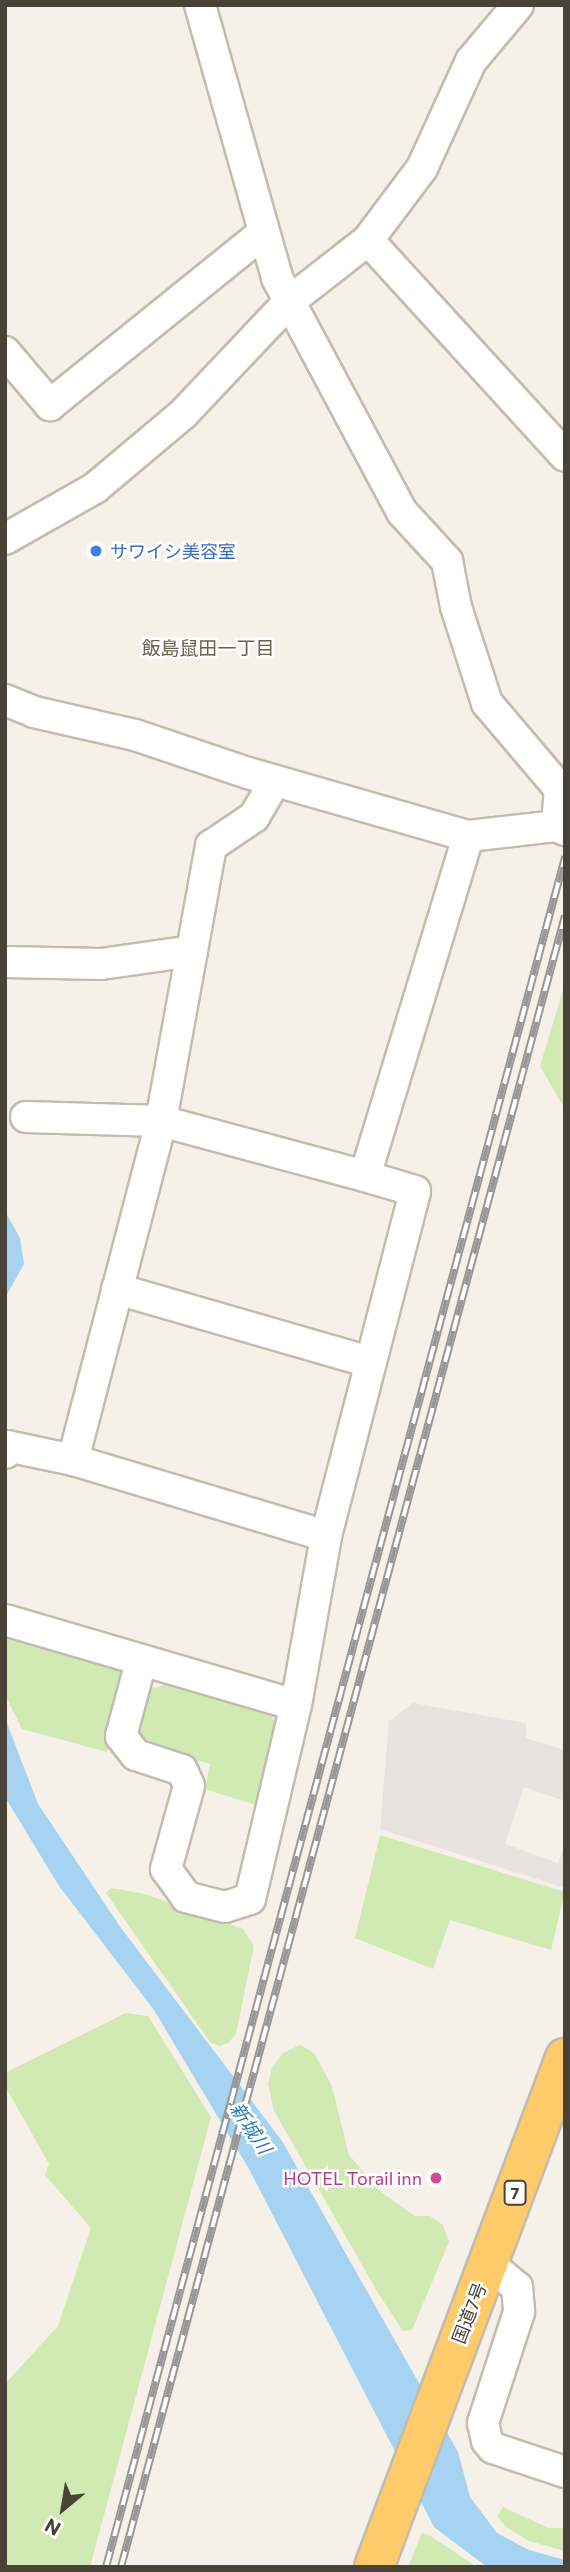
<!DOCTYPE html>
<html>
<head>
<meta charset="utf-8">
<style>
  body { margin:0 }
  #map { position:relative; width:570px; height:2572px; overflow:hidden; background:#f5f1e9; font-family:Commissioner,"Noto Sans JP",sans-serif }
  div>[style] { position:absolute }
  .industrial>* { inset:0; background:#e7e3de }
  .green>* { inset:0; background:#d1e9b2 }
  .water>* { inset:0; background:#a5d3f1 }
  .roads { filter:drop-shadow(2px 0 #c3bcae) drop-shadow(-2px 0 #c3bcae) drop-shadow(0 2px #c3bcae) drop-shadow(0 -2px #c3bcae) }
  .minor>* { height:30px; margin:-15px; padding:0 15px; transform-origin:15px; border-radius:15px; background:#fff }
  .highway>* { height:38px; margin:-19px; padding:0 19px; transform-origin:19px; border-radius:19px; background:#ffcb6a }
  .rail>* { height:8px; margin-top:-4px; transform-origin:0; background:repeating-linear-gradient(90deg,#fff 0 16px,#989898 0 32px); box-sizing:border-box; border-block:2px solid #989898 }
  .dots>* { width:19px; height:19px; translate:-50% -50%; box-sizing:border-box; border:4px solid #fff; border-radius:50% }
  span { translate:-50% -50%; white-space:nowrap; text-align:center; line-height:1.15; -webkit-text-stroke:5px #fff; paint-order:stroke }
  .shield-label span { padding:2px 5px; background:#fff; border:2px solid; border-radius:5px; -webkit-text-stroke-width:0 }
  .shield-label { font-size:16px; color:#494237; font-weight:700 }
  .shop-label { font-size:18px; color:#366cbe }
  .left { translate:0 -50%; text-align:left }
  .hotel-label { font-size:18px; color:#b23c85 }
  .right { translate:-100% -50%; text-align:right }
  .street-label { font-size:18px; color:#494237 }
  .neighbourhood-label { font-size:19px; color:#6c5f4e }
  .water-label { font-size:19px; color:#2d7aaf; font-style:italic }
  .frame { position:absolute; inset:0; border:7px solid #494237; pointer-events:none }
  .north { position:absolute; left:28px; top:2474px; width:70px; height:70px; -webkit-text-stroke:5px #fff; paint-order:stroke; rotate:210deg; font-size:19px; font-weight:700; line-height:28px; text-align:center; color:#494237 }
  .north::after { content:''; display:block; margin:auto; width:24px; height:32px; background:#494237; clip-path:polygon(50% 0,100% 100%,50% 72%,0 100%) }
</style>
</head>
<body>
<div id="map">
  <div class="industrial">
    <div style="clip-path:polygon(413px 1703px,526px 1723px,526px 1738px,565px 1750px,565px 1801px,524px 1787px,505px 1844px,558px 1863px,565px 1845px,565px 1888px,380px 1829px,389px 1721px)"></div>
  </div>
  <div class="green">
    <div style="clip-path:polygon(565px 984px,565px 1105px,563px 1106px,540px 1066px)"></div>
    <div style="clip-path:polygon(5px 1632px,119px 1665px,126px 1687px,107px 1752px,22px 1729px,5px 1695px)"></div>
    <div style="clip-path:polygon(167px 1684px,270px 1714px,279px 1727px,258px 1806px,205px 1789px,210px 1764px,146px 1745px,137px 1728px,148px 1690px)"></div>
    <div style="clip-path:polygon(380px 1835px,565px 1892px,551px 1950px,450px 1920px,433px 1969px,355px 1938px)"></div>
    <div style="clip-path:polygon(111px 1888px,145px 1894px,243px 1929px,254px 1946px,236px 2034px,228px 2043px,219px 2046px,210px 2042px,106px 1893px)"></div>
    <div style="clip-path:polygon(126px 2013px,148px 2016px,211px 2117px,90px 2567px,5px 2567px,5px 2384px,58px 2326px,91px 2228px,45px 2175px,49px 2164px,5px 2086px,5px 2073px)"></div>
    <div style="clip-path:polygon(300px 2045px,314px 2053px,332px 2086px,349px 2155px,380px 2191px,415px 2216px,430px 2216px,443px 2225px,449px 2242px,412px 2330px,403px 2331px,378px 2293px,274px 2111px,268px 2084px,272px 2068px,283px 2053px)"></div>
    <div style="clip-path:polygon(503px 2507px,548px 2528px,565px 2528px,565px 2551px,529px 2541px,506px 2527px,497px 2516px)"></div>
    <div style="clip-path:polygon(422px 2533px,429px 2535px,477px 2567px,408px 2567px)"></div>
  </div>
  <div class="water">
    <div style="clip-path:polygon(5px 1211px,20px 1238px,24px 1264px,5px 1298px)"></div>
    <div style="clip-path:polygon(5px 1718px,38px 1804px,121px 1928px,282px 2141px,458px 2452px,470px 2497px,497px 2533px,529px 2550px,565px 2560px,565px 2567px,487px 2567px,434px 2527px,249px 2169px,154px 2010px,59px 1886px,5px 1797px)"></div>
  </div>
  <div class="roads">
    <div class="minor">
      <div style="left:200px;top:5px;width:284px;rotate:74.2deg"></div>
      <div style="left:277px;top:278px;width:265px;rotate:61.9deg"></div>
      <div style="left:402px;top:512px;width:67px;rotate:47.4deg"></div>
      <div style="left:447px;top:561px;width:47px;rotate:78.9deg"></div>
      <div style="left:456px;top:607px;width:101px;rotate:72.1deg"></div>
      <div style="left:487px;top:703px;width:113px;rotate:49.7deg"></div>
      <div style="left:560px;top:789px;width:37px;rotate:95deg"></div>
      <div style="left:368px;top:240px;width:292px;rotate:47.6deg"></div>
      <div style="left:5px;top:352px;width:70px;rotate:49.7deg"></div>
      <div style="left:50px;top:405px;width:274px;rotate:-38.9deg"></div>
      <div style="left:5px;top:539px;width:103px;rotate:-29.5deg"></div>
      <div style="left:95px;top:488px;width:115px;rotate:-40.1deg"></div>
      <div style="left:183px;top:414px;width:156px;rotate:-46.6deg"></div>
      <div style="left:290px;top:301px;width:99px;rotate:-38deg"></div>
      <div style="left:368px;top:240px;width:90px;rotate:-53.1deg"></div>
      <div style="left:422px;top:168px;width:118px;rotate:-65.4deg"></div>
      <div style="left:471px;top:61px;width:73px;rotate:-50deg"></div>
      <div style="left:5px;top:700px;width:31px;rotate:22deg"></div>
      <div style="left:34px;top:712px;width:104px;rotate:12.8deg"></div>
      <div style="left:135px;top:735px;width:119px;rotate:18.6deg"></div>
      <div style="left:248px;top:773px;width:229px;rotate:16deg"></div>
      <div style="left:468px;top:836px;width:90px;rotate:-6.4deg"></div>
      <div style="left:557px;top:826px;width:9px;rotate:27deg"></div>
      <div style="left:5px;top:962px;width:96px;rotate:1.2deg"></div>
      <div style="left:101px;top:964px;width:92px;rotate:-8.1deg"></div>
      <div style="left:26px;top:1117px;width:135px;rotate:1.7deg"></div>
      <div style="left:161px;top:1121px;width:211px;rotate:15.1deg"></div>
      <div style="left:365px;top:1176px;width:355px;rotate:-73.1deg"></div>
      <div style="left:117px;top:1289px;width:263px;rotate:16.1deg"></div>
      <div style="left:5px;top:1453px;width:7px;rotate:-74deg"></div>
      <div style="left:7px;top:1446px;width:67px;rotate:12deg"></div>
      <div style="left:73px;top:1460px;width:264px;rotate:16.7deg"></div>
      <div style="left:73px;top:1460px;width:350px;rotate:-75.4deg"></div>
      <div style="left:161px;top:1121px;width:280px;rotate:-79.7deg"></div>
      <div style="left:211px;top:846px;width:52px;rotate:-34deg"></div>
      <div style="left:254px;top:817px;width:42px;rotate:-59.7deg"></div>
      <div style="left:5px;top:1620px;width:303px;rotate:16.3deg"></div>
      <div style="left:141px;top:1662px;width:77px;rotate:105.1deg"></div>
      <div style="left:121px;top:1736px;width:24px;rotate:52deg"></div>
      <div style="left:136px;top:1755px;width:48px;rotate:18.1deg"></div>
      <div style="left:182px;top:1770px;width:17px;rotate:66deg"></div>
      <div style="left:189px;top:1786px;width:86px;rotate:105.5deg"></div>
      <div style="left:166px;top:1869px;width:34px;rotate:54deg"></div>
      <div style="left:186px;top:1897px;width:40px;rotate:14.4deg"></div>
      <div style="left:225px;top:1907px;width:26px;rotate:-18deg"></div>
      <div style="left:250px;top:1899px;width:199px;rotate:-76.7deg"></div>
      <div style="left:296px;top:1705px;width:172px;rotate:-79.9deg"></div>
      <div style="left:326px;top:1536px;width:356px;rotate:-75.5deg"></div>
      <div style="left:415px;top:1191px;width:52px;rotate:-163.3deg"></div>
      <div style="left:488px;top:2263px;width:38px;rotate:40deg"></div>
      <div style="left:517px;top:2287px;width:25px;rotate:85deg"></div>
      <div style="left:519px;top:2312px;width:117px;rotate:108deg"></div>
      <div style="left:483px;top:2423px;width:18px;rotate:77deg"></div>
      <div style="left:487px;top:2441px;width:9px;rotate:49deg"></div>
      <div style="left:493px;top:2448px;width:76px;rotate:18.4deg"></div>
    </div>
    <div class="highway">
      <div style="left:374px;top:2567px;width:544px;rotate:-69.43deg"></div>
    </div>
  </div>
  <div class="rail">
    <div style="left:106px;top:2567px;width:1771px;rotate:-74.97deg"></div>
    <div style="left:121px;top:2567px;width:1710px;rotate:-74.95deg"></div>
  </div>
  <div class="dots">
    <div style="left:96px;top:551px;background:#3f7fe0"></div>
    <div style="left:436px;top:2178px;background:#d1479c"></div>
  </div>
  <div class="shield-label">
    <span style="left:515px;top:2193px">7</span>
  </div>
  <div class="shop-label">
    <span class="left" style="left:110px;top:551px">サワイシ美容室</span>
  </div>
  <div class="hotel-label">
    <span class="right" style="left:422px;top:2178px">HOTEL Torail inn</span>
  </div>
  <div class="street-label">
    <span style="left:469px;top:2313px;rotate:-69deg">国道7号</span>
  </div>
  <div class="neighbourhood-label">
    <span style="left:208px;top:648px">飯島鼠田一丁目</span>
  </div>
  <div class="water-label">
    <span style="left:251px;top:2128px;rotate:56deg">新城川</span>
  </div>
  <div class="frame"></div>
  <div class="north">N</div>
</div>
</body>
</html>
